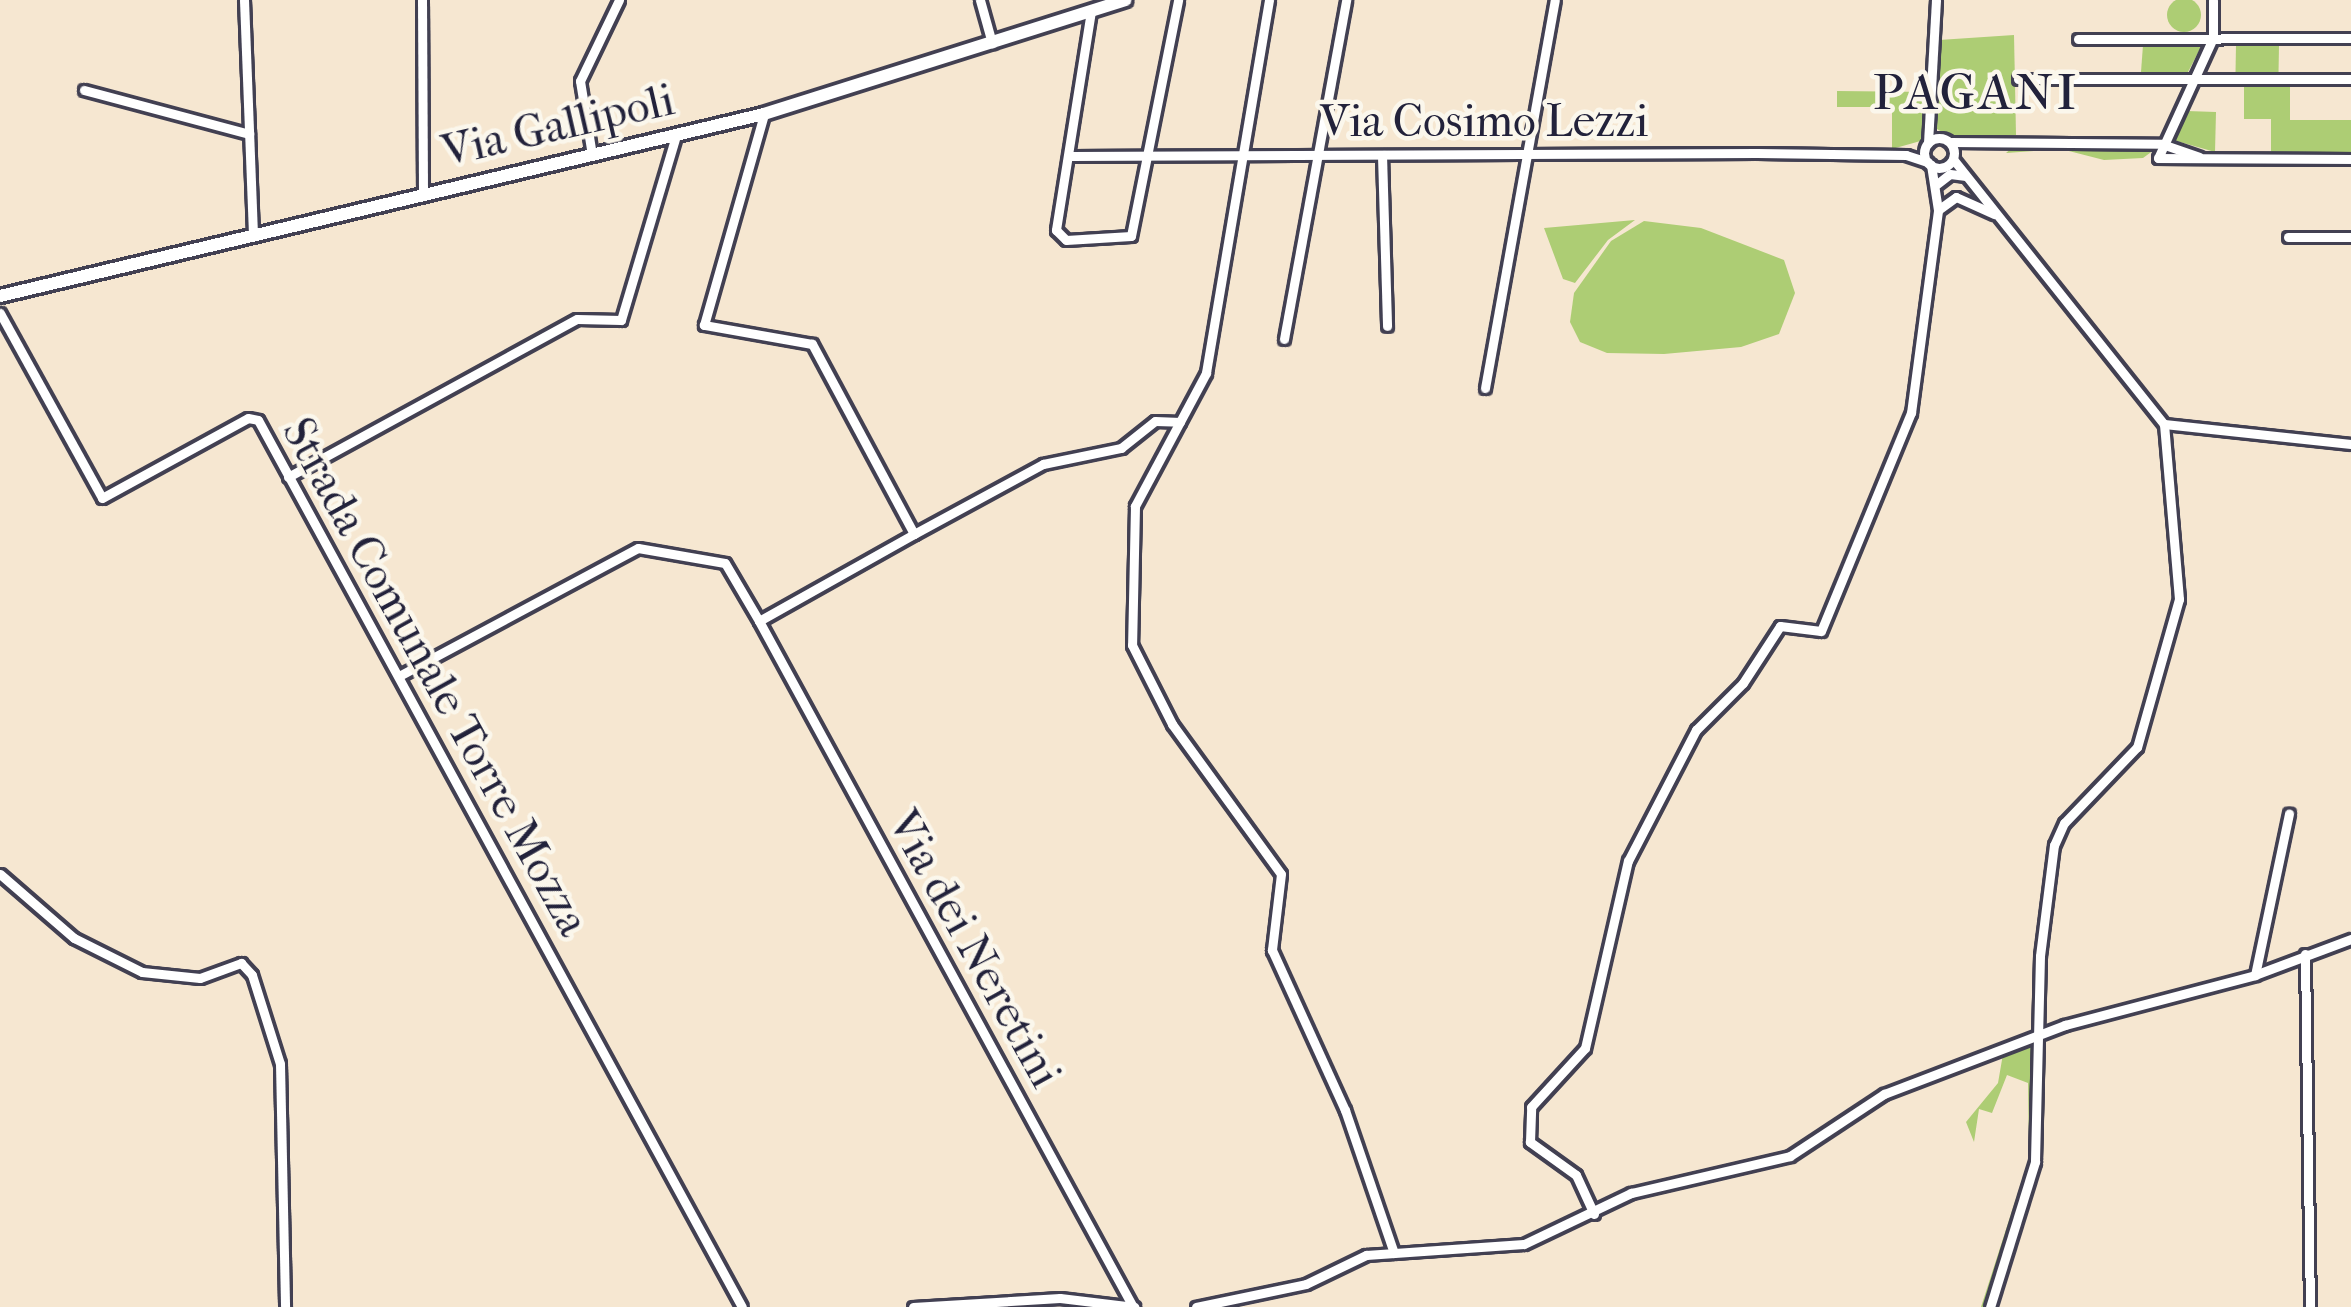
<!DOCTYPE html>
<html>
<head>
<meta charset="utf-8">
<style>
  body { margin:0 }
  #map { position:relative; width:2351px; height:1307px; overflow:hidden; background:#f6e7d1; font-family:"IM FELL French Canon",serif }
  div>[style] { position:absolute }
  .green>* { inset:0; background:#adcd74; transform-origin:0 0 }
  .round { border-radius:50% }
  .roads { filter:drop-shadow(3px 0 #424052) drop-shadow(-3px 0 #424052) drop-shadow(0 3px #424052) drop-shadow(0 -3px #424052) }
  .minor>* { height:9px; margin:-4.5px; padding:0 4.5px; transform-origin:4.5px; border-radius:4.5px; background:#fff }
  .minor>.ring { margin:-4.5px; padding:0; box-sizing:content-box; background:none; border:9px solid #fff; border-radius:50% }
  .major>* { height:12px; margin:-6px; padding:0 6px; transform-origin:6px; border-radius:6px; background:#fff }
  span { translate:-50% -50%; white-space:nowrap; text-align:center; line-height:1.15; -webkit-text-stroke:9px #fbf7ec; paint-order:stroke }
  .street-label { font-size:45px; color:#22223b }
  .quarter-label { font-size:51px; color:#22223b; letter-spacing:3px }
</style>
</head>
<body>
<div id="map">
  <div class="green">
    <div class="round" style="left:2167px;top:-2px;width:34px;height:34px"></div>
    <div style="clip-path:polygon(2014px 35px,2016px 135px,1956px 140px,1937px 129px,1939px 40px)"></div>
    <div style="clip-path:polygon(2143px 45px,2202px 45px,2188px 72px,2141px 72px)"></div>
    <div style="left:2236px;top:45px;width:43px;height:27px;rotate:1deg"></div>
    <div style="clip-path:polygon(2244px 85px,2290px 86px,2290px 120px,2351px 120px,2351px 152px,2271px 152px,2271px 119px,2244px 119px)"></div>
    <div style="clip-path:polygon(1837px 91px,1930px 92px,1924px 140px,1892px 149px,1892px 107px,1837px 107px)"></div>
    <div style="clip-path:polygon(2187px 111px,2216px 112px,2215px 152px,2173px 140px)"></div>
    <div style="clip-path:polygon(2014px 146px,2154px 150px,2143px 158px,2104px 160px,2061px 149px,2006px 153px)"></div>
    <div style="clip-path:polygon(1635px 220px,1608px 240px,1575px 283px,1563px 279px,1544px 228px)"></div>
    <div style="clip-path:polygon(1644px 221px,1701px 228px,1784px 260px,1795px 293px,1779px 334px,1741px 347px,1664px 354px,1607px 353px,1580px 342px,1570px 322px,1574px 293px,1611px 241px)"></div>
    <div style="clip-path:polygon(2033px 1041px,2033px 1163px,1988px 1307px,1981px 1307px,2029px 1158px,2028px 1083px,2007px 1075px,1992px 1113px,1979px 1109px,1974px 1142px,1966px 1122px,1998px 1083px,2003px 1054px)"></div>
  </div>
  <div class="roads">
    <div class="minor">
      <div style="left:244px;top:0;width:236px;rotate:87.8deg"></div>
      <div style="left:422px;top:0;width:195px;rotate:89.7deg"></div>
      <div style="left:980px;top:0;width:45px;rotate:74.4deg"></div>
      <div style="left:1269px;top:0;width:378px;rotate:99.6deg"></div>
      <div style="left:1206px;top:373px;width:151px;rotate:118.1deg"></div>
      <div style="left:1135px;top:506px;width:139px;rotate:91.2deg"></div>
      <div style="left:1132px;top:645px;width:89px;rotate:63.1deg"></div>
      <div style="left:1172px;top:724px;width:185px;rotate:54deg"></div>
      <div style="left:1281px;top:874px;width:77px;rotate:96.8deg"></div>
      <div style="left:1272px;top:950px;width:176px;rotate:65.5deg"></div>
      <div style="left:1345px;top:1110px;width:151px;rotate:71.1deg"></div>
      <div style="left:2213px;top:0;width:38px;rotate:90deg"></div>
      <div style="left:2213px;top:38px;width:132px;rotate:114.6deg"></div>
      <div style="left:2158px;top:158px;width:193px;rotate:0.3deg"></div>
      <div style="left:1091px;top:11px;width:222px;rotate:99.1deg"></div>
      <div style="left:1056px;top:230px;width:14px;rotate:45deg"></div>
      <div style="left:1066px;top:240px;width:65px;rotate:-3.5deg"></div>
      <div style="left:1131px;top:236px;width:241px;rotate:-78.7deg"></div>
      <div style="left:2078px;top:39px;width:273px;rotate:-0.2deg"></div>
      <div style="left:2018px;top:79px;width:333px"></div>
      <div style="left:84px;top:90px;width:171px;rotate:14.9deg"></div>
      <div class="ring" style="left:1924px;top:138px;width:21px;height:21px"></div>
      <div style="left:1950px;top:142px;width:212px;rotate:0.5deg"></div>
      <div style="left:2162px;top:144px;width:39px;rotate:19deg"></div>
      <div style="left:1928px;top:143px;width:143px;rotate:-86.8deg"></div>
      <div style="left:592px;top:155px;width:75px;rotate:-99.2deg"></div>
      <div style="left:580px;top:81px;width:90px;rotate:-64.3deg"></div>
      <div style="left:1382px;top:155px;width:171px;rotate:88.3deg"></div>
      <div style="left:1071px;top:156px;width:686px;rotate:-0.25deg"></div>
      <div style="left:1757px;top:153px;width:149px;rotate:0.8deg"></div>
      <div style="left:1906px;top:155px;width:23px;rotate:18deg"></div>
      <div style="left:1953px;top:159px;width:339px;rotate:51.5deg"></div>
      <div style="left:2164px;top:424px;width:176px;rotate:85.1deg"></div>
      <div style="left:2179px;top:599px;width:154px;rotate:105.8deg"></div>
      <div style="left:2137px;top:747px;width:105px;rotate:133.8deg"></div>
      <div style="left:2064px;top:823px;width:24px;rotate:114deg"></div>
      <div style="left:2054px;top:845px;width:112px;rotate:97.2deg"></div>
      <div style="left:2040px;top:956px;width:206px;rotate:91.4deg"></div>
      <div style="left:2035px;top:1162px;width:152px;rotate:107.2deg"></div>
      <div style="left:1937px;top:184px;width:16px;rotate:-38deg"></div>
      <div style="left:1950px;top:174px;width:16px;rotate:7deg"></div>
      <div style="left:1938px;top:210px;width:22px;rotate:-36deg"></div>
      <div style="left:1956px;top:197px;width:42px;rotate:24.1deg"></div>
      <div style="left:2288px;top:237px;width:63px"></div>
      <div style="left:0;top:313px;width:211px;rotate:61.1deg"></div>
      <div style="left:102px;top:498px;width:166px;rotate:-28.7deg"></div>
      <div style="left:248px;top:418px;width:10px;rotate:11deg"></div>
      <div style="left:258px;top:420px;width:1010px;rotate:61.38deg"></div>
      <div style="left:1284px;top:339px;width:345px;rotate:-79.6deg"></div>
      <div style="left:1485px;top:388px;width:394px;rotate:-79.8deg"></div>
      <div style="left:2164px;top:424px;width:188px;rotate:6.1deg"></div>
      <div style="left:288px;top:477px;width:329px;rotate:-28.7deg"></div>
      <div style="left:577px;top:319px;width:44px;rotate:1.3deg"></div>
      <div style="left:621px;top:320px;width:193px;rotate:-73.4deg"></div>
      <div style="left:914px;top:534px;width:147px;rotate:-28.5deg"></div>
      <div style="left:1043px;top:464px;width:80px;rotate:-11.6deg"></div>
      <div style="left:1121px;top:448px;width:43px;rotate:-38.5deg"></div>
      <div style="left:1155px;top:421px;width:25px;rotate:2deg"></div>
      <div style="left:759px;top:621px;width:781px;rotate:61.4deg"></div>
      <div style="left:399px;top:676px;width:271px;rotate:-28.2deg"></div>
      <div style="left:638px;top:548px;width:88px;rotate:9.8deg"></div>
      <div style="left:725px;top:563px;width:67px;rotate:59.6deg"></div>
      <div style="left:759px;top:621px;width:178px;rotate:-29.3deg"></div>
      <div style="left:914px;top:534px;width:216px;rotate:-118.2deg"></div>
      <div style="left:812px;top:344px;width:110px;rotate:-170deg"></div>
      <div style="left:704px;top:325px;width:219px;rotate:-74.1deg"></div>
      <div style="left:0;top:874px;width:98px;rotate:40.9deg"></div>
      <div style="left:74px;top:938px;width:76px;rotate:26.6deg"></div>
      <div style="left:142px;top:972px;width:58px;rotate:5.9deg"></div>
      <div style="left:200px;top:978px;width:44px;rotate:-20.1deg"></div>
      <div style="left:241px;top:963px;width:16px;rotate:47deg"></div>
      <div style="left:252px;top:975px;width:93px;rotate:72.5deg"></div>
      <div style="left:280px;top:1064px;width:243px;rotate:88.8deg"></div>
      <div style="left:2305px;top:954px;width:353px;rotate:89.2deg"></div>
      <div style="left:2255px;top:975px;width:165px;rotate:-78.1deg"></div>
      <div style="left:1594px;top:1214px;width:43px;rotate:-114.8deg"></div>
      <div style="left:1576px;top:1175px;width:57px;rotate:-144.3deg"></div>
      <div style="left:1530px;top:1142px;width:35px;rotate:-88deg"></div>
      <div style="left:1531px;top:1107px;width:80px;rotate:-47.5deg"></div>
      <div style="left:1585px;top:1048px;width:192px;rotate:-77.1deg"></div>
      <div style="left:1628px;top:861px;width:148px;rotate:-62.6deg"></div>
      <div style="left:1696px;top:730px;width:66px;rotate:-45deg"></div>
      <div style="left:1743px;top:683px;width:68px;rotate:-57deg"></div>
      <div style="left:1780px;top:626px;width:41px;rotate:7deg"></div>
      <div style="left:1821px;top:631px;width:236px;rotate:-67.6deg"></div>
      <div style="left:1911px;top:413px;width:205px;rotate:-82.4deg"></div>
      <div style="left:1938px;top:210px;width:46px;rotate:-98.8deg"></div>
      <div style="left:913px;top:1307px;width:147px;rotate:-3.5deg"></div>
      <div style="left:1060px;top:1298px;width:75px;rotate:6.9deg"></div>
      <div style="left:1196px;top:1307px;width:112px;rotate:-11.8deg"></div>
      <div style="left:1306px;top:1284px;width:67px;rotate:-25.8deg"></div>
      <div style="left:1366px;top:1255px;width:158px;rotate:-4deg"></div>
      <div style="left:1524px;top:1244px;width:119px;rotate:-25.5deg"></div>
      <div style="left:1631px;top:1193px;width:163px;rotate:-13.1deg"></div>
      <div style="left:1790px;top:1156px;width:113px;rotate:-33.4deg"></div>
      <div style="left:1884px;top:1094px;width:194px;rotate:-20.9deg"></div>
      <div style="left:2065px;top:1025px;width:196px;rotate:-14.7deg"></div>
      <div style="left:2255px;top:975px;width:103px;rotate:-20.6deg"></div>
    </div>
    <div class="major">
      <div style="left:0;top:296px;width:785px;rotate:-13.4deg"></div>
      <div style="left:764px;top:114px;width:379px;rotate:-17.5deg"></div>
    </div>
  </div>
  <div class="street-label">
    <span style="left:1484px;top:122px">Via Cosimo Lezzi</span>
    <span style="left:558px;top:126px;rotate:-13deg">Via Gallipoli</span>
    <span style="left:435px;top:677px;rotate:61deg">Strada Comunale Torre Mozza</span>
    <span style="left:974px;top:949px;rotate:61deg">Via dei Neretini</span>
  </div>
  <div class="quarter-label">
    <span style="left:1976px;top:92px">PAGANI</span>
  </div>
</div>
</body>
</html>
